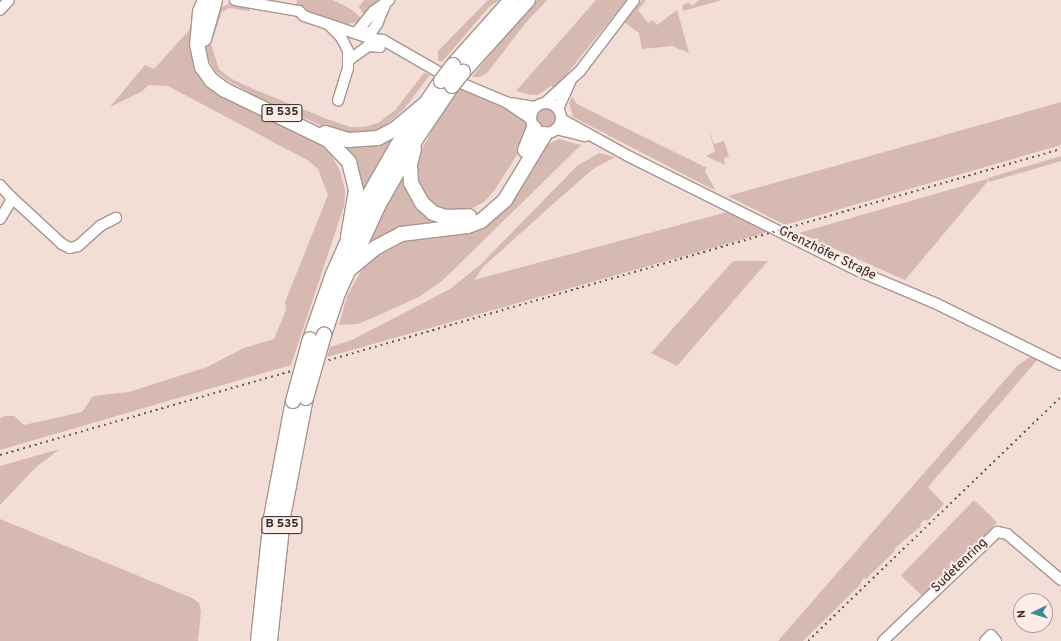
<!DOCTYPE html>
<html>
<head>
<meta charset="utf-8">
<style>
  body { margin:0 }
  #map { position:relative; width:1061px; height:641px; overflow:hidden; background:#f2ddd7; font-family:Overpass,sans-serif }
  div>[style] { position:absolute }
  .green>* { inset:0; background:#d6bab2; transform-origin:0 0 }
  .round { border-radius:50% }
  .roads { filter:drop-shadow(1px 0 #a8958f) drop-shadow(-1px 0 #a8958f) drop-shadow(0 1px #a8958f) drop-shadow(0 -1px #a8958f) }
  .minor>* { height:10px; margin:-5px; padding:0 5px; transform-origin:5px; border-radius:5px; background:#fff }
  .minor>.ring { margin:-5px; padding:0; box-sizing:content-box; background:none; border:10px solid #fff; border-radius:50% }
  .highway>* { height:14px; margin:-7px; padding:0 7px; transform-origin:7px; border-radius:7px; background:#fff }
  .rail>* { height:2px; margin-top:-1px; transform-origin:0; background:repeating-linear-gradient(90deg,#6b5f5b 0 2px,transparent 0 6px) }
  .bridges { filter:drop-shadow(1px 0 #a8958f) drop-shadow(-1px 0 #a8958f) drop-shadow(0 1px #a8958f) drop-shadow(0 -1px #a8958f) }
  .highway-bridge>* { height:14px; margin:-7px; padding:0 7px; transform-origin:7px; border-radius:7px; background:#fff }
  span { translate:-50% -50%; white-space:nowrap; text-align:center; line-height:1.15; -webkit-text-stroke:4px #fcebe6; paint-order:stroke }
  .shield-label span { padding:1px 3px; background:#fcebe6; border:1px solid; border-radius:3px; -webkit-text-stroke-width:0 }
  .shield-label { font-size:12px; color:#2e2724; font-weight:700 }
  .street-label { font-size:13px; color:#2e2724 }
  .north { position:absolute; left:1013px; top:593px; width:40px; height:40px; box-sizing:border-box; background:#fcebe6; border:1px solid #aa9d98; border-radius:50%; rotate:265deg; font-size:11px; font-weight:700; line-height:16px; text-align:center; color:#2e2724 }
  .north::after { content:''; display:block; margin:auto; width:14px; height:18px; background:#428794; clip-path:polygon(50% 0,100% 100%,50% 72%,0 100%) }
</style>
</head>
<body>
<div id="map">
  <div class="green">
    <div style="clip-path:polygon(297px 0,333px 0,351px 9px,361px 18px,357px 22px,347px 24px,296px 8px)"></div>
    <div style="clip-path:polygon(364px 0,380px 0,364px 15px,359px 7px)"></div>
    <div style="clip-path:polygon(488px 0,499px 0,488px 8px,442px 62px,438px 60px,438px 51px)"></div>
    <div style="clip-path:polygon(534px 0,547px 0,524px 25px,487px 73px,480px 77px,472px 77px)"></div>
    <div style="clip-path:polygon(596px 0,626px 0,555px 89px,551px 86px,538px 95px,531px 95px,516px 91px)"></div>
    <div style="clip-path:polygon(642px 0,646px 0,638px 10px,648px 23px,653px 20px,657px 25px,677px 10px,689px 53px,672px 46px,642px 49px,639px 33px,624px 22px)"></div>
    <div style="clip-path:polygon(699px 0,722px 0,683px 11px,682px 6px,688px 2px,692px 6px)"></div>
    <div style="clip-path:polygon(228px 4px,250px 8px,249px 11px,229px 8px,222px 12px,211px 44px,219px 69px,230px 78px,251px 88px,327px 119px,350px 127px,364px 127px,378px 123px,395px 110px,424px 73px,430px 75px,404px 109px,380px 130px,365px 134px,347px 134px,329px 129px,257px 97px,227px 80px,215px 71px,208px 58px,206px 44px,217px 10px)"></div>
    <div style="clip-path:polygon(192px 27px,192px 54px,197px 71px,327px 147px,340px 171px,345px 190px,344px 206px,291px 365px,0 450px,0 418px,5px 416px,14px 416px,24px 425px,82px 412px,93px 396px,129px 392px,207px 367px,244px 348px,274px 339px,286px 310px,285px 302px,328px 195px,318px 169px,309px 161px,168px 86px,149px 85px,141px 92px,110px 107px,145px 65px,154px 69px)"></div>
    <div style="clip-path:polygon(456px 87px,509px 108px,526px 121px,528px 126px,520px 150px,494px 191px,484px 202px,465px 212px,438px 209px,429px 202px,417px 181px,419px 154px)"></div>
    <div style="clip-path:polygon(572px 97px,577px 104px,707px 168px,705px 171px,716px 191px,573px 117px,569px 103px)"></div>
    <div style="clip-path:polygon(1061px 102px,1061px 145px,785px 225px,728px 196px)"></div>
    <div class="round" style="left:535px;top:107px;width:22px;height:22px"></div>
    <div style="clip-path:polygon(708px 128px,714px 144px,724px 141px,729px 156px,724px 158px,725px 165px,706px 156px,715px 151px)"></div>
    <div style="clip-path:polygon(394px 135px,382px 156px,361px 194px,336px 141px)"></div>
    <div style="clip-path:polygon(559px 139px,581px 145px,443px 280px,419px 297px,379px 315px,358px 324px,339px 325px,347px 296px,366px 262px,396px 242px,479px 226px,541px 147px)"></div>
    <div style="clip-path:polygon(599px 153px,615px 157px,593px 169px,561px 197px,483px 267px,474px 280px,731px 211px,772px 231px,327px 357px,330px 347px,352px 340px,450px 289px,480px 265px,577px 166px)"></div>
    <div style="clip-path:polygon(1061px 156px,1061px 161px,989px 182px,988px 178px)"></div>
    <div style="clip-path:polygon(406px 165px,414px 198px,462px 220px,482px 213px,502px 197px,485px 214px,368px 247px,368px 237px)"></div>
    <div style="clip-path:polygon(987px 179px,988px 181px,905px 280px,799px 233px)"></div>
    <div style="clip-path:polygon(733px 261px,768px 261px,677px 366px,651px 353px)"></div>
    <div style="clip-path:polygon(1031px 356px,1039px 358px,928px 487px,944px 504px,927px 521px,925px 519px,920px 524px,922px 525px,894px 549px,895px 551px,866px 579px,864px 577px,859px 586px,803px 641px,778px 641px,1018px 365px)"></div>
    <div style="clip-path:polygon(60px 449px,36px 467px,0 505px,0 466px)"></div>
    <div style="left:974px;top:500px;width:32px;height:105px;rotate:44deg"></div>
    <div style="clip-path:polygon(0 519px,192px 598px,199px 603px,201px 612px,198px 641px,0 641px)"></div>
  </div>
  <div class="roads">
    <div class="minor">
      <div style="left:235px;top:0;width:65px;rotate:9.8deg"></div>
      <div style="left:299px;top:11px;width:7px;rotate:45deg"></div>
      <div style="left:304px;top:16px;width:72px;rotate:18.7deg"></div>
      <div style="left:372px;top:39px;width:11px;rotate:5deg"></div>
      <div style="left:383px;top:40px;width:76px;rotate:29.9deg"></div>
      <div style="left:449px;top:78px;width:62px;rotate:22.8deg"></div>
      <div style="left:506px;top:102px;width:30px;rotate:34deg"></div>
      <div style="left:0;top:10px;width:13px;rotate:-48deg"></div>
      <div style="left:328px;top:24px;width:18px;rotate:45deg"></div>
      <div style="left:341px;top:37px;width:16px;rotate:63deg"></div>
      <div style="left:348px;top:51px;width:17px;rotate:90deg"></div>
      <div style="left:348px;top:68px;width:34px;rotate:107deg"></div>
      <div style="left:356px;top:33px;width:28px;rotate:-51deg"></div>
      <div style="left:374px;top:11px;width:19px;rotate:-36deg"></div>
      <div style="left:361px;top:35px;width:12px;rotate:-20deg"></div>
      <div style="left:372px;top:31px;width:9px;rotate:-54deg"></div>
      <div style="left:377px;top:24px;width:21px;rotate:-67deg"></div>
      <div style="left:349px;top:60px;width:24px;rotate:-36deg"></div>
      <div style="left:368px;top:46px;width:12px;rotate:5deg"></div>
      <div class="ring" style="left:531px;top:103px;width:20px;height:20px"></div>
      <div style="left:510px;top:103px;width:25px;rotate:9deg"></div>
      <div style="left:545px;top:103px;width:47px;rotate:-42.4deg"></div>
      <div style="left:580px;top:71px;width:89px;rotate:-52.7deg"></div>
      <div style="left:558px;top:109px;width:30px;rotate:-66deg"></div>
      <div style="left:561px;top:119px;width:79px;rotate:28.8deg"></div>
      <div style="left:630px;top:157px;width:260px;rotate:26.5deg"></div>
      <div style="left:863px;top:273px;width:80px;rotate:22.7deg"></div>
      <div style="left:937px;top:304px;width:138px;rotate:26.2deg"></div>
      <div style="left:556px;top:129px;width:30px;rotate:14deg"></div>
      <div style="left:0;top:185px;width:15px;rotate:48deg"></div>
      <div style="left:10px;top:196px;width:5px;rotate:79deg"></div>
      <div style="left:11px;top:201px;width:21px;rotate:121deg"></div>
      <div style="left:10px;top:196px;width:71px;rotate:42.7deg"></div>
      <div style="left:62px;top:244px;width:9px;rotate:27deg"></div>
      <div style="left:70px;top:248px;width:8px;rotate:-14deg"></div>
      <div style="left:78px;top:246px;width:30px;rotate:-42deg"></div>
      <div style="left:100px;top:226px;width:18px;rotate:-27deg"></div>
      <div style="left:883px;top:641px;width:158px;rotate:-43.7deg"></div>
      <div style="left:997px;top:532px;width:10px;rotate:11deg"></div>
      <div style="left:1007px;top:534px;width:71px;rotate:40.4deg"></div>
      <div style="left:985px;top:641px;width:8px;rotate:-45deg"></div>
      <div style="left:991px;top:635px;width:8px;rotate:50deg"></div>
    </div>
    <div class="highway">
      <div style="left:205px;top:0;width:13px;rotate:113deg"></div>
      <div style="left:200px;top:12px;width:32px;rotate:95deg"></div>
      <div style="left:197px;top:44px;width:24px;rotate:78deg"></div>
      <div style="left:202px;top:67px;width:16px;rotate:55deg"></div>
      <div style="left:211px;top:80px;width:17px;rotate:36deg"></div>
      <div style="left:225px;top:90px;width:114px;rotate:25.9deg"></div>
      <div style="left:328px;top:140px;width:30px;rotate:46deg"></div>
      <div style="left:349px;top:162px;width:29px;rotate:76deg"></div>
      <div style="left:356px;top:190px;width:48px;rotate:99.7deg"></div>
      <div style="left:204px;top:39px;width:41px;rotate:-74.2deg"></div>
      <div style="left:453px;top:65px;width:87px;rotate:-48.3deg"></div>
      <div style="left:463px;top:72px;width:97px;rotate:-47.9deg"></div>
      <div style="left:325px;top:133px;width:24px;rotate:17deg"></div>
      <div style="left:348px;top:140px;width:30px;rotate:-4deg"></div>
      <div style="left:378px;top:138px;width:19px;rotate:-28deg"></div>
      <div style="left:395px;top:129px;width:38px;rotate:-40deg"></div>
      <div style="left:414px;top:149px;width:16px;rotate:105deg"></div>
      <div style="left:410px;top:164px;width:19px;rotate:87deg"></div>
      <div style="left:411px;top:183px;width:23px;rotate:61deg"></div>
      <div style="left:422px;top:203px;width:15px;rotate:42deg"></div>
      <div style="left:433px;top:213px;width:13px;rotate:18deg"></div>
      <div style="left:445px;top:217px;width:24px;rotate:-2deg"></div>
      <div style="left:525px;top:150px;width:24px;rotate:-68deg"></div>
      <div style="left:350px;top:269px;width:33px;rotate:-40deg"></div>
      <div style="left:375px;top:248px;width:30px;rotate:-28deg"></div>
      <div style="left:401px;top:234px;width:67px;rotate:-6.8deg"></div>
      <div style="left:468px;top:226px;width:14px;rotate:-21deg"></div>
      <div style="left:481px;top:221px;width:32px;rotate:-41deg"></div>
      <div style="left:505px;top:200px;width:77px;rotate:-58.8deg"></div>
      <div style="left:324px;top:335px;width:44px;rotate:-71.6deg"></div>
      <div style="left:338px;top:293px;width:96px;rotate:-65.3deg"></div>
      <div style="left:378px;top:206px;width:81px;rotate:-60.3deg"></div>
      <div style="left:418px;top:136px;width:60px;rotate:-55.8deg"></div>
      <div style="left:310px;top:339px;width:69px;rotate:-70.5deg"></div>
      <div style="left:333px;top:274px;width:79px;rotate:-66deg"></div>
      <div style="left:365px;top:202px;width:64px;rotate:-60.3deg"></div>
      <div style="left:397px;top:146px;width:78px;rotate:-55.9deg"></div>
      <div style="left:258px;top:641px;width:124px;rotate:-84deg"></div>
      <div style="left:271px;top:518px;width:119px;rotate:-79.4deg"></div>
      <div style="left:270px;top:641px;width:125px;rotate:-84deg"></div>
      <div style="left:283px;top:517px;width:121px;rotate:-79.1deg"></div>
    </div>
  </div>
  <div class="rail">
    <div style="left:0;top:455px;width:1104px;rotate:-16.09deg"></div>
    <div style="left:808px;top:641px;width:351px;rotate:-44deg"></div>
  </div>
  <div class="bridges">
    <div class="highway-bridge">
      <div style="left:441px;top:81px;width:20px;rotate:-53deg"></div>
      <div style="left:452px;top:86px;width:18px;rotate:-52deg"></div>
      <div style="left:306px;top:398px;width:66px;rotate:-74.1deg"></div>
      <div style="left:293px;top:401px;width:64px;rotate:-74.7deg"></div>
    </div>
  </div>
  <div class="shield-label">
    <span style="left:282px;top:113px">B 535</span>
    <span style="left:282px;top:525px">B 535</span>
  </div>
  <div class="street-label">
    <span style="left:827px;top:254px;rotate:26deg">Grenzhöfer Straße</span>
    <span style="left:960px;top:566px;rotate:-44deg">Sudetenring</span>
  </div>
  <div class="north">N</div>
</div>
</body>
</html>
